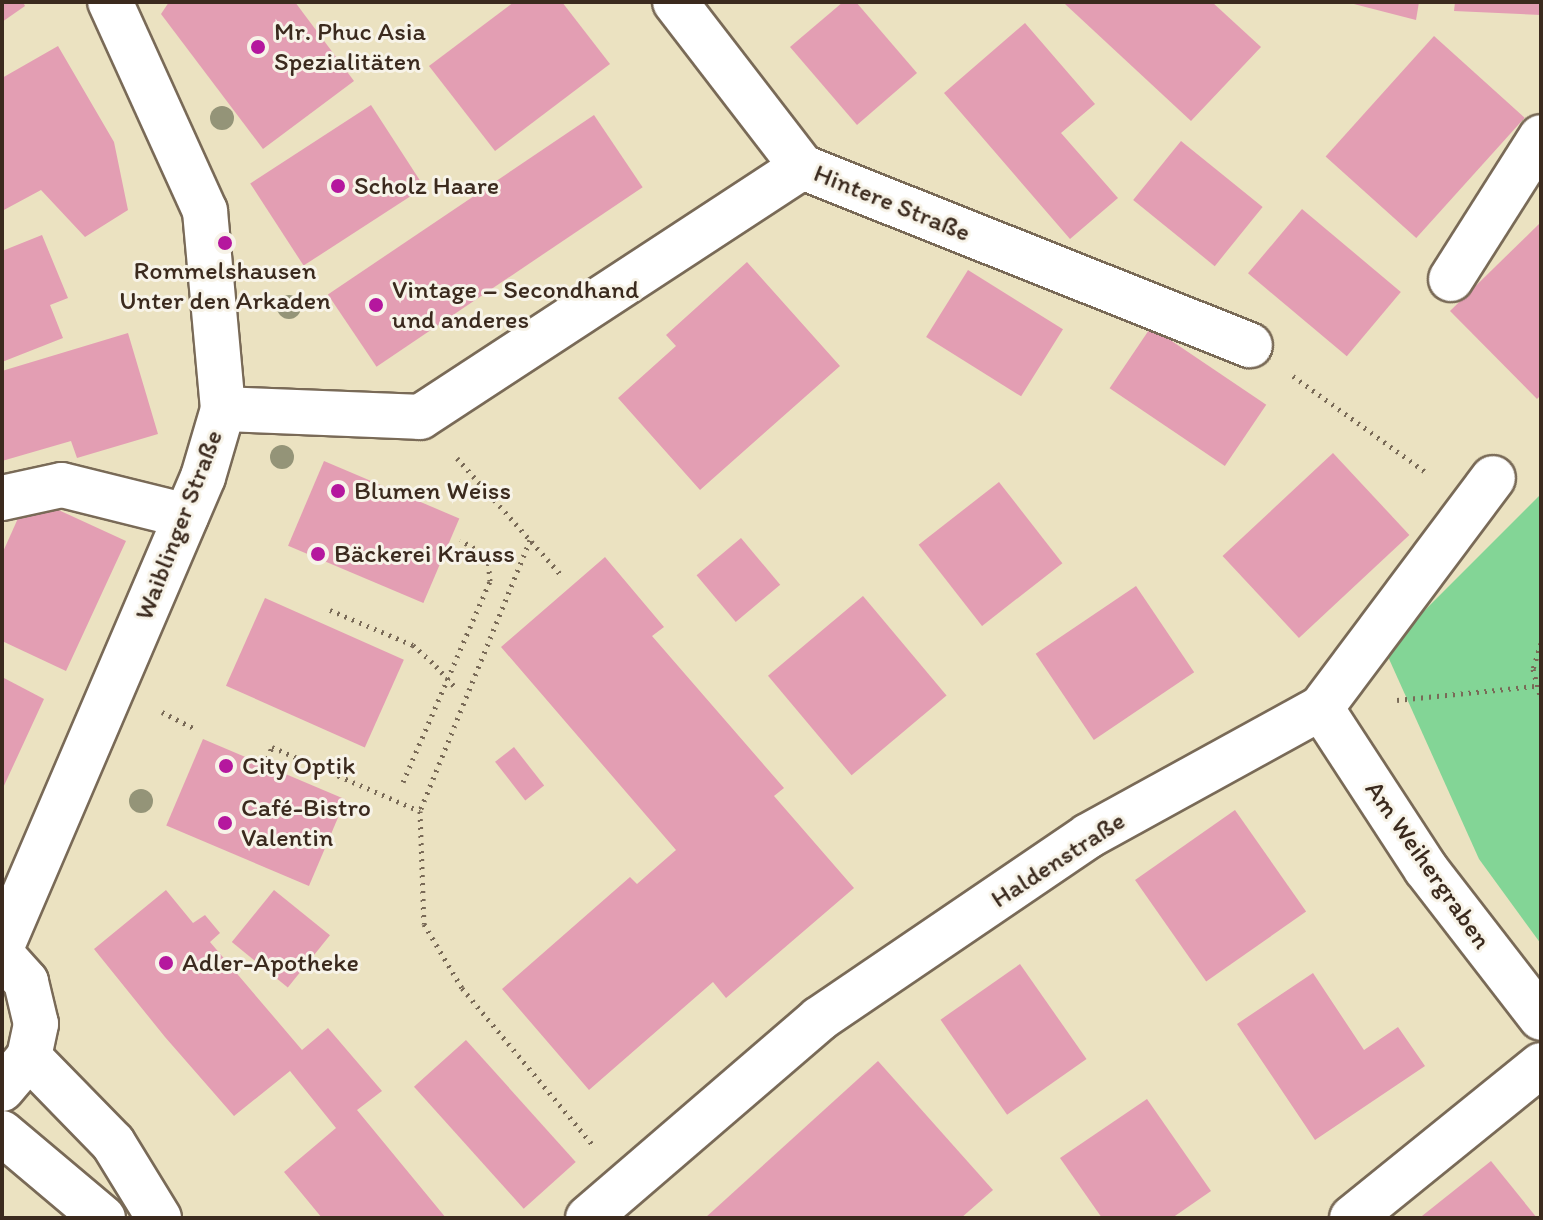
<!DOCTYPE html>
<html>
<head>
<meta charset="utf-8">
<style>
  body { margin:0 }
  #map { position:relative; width:1543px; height:1220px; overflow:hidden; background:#ebe2c1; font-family:Itim,sans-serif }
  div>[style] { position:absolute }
  .green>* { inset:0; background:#83d596 }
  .building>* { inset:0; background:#e39eb3; transform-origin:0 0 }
  .path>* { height:5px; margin-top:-2.5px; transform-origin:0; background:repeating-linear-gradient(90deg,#796a57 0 2px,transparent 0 8px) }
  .roads { filter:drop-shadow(2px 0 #796a57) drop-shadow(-2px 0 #796a57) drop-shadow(0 2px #796a57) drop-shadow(0 -2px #796a57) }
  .minor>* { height:44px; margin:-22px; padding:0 22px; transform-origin:22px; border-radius:22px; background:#fff }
  .major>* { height:44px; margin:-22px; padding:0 22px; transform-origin:22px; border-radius:22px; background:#fff }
  .path-bridge>* { height:5px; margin-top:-2.5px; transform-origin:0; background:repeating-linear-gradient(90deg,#796a57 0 2px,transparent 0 8px) }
  .trees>* { width:24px; height:24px; margin:-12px; border-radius:50%; background:#949478 }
  .dots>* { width:22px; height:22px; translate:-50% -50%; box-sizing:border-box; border:4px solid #f7f3e8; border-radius:50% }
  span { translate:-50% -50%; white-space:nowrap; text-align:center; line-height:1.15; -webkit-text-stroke:6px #f7f3e8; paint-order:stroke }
  .poi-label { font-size:26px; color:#3b2a1e }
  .left { translate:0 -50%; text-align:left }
  .street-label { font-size:26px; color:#3b2a1e }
  .frame { position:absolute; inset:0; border:4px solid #3b2a1e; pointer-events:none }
</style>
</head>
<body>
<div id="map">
  <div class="green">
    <div style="clip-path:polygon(1541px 494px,1541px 944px,1479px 859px,1385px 650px)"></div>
  </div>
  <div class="building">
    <div style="clip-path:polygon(2px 2px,23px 2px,25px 6px,2px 22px)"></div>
    <div style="clip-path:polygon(169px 2px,295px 2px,354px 81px,263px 149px,161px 14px)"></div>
    <div style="clip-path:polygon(514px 2px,562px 2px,610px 64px,495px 151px,429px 66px)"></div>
    <div style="clip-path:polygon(843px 2px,856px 2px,917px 73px,857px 125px,790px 47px)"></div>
    <div style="clip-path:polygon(1212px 2px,1261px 47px,1191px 121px,1065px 4px)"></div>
    <div style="clip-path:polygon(1346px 2px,1419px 2px,1416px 20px)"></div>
    <div style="clip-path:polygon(1455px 2px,1541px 2px,1541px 15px,1454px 11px)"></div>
    <div style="clip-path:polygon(1025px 23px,1095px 104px,1061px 133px,1118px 198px,1070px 239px,944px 93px)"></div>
    <div style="left:1434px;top:36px;width:122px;height:162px;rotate:42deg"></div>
    <div style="clip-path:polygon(58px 46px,114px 142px,128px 210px,85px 237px,41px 190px,2px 211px,2px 78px)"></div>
    <div style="left:371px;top:105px;width:98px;height:144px;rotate:57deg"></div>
    <div style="left:594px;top:115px;width:87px;height:321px;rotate:56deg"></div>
    <div style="left:1181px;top:141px;width:105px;height:76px;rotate:39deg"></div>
    <div style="left:1302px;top:209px;width:129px;height:84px;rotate:40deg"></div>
    <div style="clip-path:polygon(1541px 222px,1541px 395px,1537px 399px,1450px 311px)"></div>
    <div style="clip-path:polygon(42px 235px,68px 298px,50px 305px,63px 338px,2px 362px,2px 251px)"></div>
    <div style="clip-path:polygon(747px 262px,840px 366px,700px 490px,618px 398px,676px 346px,666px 335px)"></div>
    <div style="left:968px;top:270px;width:112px;height:79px;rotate:32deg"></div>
    <div style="left:1151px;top:327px;width:139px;height:74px;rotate:34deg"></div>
    <div style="clip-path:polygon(128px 333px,158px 434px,77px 458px,71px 441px,2px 461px,2px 371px)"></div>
    <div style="left:1333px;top:453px;width:112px;height:151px;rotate:47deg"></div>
    <div style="left:324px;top:461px;width:147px;height:92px;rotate:23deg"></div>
    <div style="left:999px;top:482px;width:103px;height:102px;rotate:52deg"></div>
    <div style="clip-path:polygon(28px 496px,126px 541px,66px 671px,2px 641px,2px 554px)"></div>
    <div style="left:741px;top:538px;width:61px;height:58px;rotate:50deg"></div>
    <div style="clip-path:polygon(605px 557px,664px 627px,652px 636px,784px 788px,774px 796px,854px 888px,726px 998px,713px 982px,589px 1090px,502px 989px,630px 877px,637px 884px,676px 850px,501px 647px)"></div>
    <div style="left:1136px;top:586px;width:104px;height:121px;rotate:56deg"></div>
    <div style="left:863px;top:596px;width:130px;height:124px;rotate:50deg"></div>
    <div style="left:265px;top:598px;width:152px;height:96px;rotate:24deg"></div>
    <div style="clip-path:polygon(2px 677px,44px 699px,2px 790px)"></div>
    <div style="left:203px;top:739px;width:155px;height:94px;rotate:23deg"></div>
    <div style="left:514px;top:747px;width:49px;height:24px;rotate:52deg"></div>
    <div style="left:1235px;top:810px;width:124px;height:122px;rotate:55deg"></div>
    <div style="clip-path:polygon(166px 890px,193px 923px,205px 915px,220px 933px,210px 942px,302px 1050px,328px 1028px,382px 1091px,357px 1110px,446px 1218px,322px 1218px,284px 1172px,336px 1128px,290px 1071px,234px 1116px,165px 1037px,94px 949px)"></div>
    <div style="left:274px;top:890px;width:72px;height:67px;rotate:39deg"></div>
    <div style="left:1020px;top:964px;width:116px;height:97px;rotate:55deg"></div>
    <div style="clip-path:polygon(1313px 973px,1364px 1050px,1398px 1027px,1425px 1066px,1315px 1140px,1237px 1024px)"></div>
    <div style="left:466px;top:1040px;width:164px;height:70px;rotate:48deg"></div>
    <div style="clip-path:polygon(878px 1061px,993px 1190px,961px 1218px,705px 1218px)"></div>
    <div style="clip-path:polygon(1147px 1099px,1211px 1191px,1172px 1218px,1102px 1218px,1060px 1158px)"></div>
    <div style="clip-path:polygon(1491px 1161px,1537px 1218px,1424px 1218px,1422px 1216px)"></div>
  </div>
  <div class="path">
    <div style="left:1293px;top:376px;width:165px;rotate:35.9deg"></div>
    <div style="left:457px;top:458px;width:159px;rotate:48.3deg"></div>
    <div style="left:530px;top:540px;width:292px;rotate:112.1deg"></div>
    <div style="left:420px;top:811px;width:113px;rotate:88deg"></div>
    <div style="left:424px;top:924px;width:74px;rotate:59.3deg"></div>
    <div style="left:462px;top:988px;width:203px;rotate:50.2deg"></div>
    <div style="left:330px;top:610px;width:90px;rotate:22.9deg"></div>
    <div style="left:413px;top:645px;width:31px;rotate:42deg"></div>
    <div style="left:1541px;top:643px;width:27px;rotate:107deg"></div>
    <div style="left:1533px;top:669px;width:30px;rotate:75deg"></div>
    <div style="left:1397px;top:700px;width:139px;rotate:-5.8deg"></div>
    <div style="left:162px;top:712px;width:35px;rotate:27deg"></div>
    <div style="left:265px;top:766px;width:20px;rotate:-70deg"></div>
    <div style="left:272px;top:747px;width:161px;rotate:23.4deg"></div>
    <div style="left:403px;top:782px;width:219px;rotate:-66.6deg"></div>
    <div style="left:490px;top:581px;width:25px;rotate:-95deg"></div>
    <div style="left:488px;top:556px;width:32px;rotate:-150deg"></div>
  </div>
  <div class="roads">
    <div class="minor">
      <div style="left:675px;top:2px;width:208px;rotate:52.4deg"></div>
      <div style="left:1451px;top:279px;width:168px;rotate:-57.6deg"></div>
      <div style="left:223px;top:409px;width:197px;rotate:2.3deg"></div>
      <div style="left:420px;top:417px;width:457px;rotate:-33.2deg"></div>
      <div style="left:802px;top:167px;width:482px;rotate:21.7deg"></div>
      <div style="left:2px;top:498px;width:61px;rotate:-12.2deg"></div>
      <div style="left:62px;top:485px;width:128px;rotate:14deg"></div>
      <div style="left:1321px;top:708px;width:192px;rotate:56.9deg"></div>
      <div style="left:1426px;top:869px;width:188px;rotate:52.3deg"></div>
      <div style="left:2px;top:946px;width:510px;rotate:-66.8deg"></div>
      <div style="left:203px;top:477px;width:71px;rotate:-73.6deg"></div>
      <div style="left:223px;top:409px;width:199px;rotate:-95.2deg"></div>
      <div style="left:205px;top:211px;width:230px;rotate:-114.4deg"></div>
      <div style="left:588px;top:1218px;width:305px;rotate:-40.7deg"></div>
      <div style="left:819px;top:1019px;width:325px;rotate:-34.2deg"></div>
      <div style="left:1088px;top:836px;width:266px;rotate:-28.8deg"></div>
      <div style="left:1321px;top:708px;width:287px;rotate:-53.2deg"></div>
      <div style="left:1352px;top:1218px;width:243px;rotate:-39deg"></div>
    </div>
    <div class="major">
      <div style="left:2px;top:955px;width:36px;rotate:48deg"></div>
      <div style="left:26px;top:982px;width:43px;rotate:76.6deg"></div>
      <div style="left:36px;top:1024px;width:34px;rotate:102deg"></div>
      <div style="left:29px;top:1057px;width:42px;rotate:130.2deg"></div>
      <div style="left:29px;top:1057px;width:120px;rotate:45.7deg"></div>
      <div style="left:113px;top:1143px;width:88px;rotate:58.5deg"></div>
      <div style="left:2px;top:1133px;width:132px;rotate:40.1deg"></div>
    </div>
  </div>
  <div class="path-bridge">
    <div style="left:436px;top:666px;width:31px;rotate:48deg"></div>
  </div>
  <div class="trees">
    <div style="left:222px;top:118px"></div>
    <div style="left:289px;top:307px"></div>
    <div style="left:282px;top:457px"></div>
    <div style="left:141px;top:801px"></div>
  </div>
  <div class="dots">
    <div style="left:258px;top:47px;background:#b5179e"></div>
    <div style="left:338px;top:186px;background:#b5179e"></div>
    <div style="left:225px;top:243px;background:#b5179e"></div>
    <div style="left:376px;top:305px;background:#b5179e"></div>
    <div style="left:338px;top:491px;background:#b5179e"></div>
    <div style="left:318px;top:554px;background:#b5179e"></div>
    <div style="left:226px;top:766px;background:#b5179e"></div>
    <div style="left:225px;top:823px;background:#b5179e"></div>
    <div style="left:166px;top:963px;background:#b5179e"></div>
  </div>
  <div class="poi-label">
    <span class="left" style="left:274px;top:47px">Mr. Phuc Asia<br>Spezialitäten</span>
    <span class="left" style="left:354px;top:186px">Scholz Haare</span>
    <span style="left:225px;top:286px">Rommelshausen<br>Unter den Arkaden</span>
    <span class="left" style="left:392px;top:305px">Vintage – Secondhand<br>und anderes</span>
    <span class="left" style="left:354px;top:491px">Blumen Weiss</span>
    <span class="left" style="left:334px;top:554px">Bäckerei Krauss</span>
    <span class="left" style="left:242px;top:766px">City Optik</span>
    <span class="left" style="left:241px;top:823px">Café-Bistro<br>Valentin</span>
    <span class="left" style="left:182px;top:963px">Adler-Apotheke</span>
  </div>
  <div class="street-label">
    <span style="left:892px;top:203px;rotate:22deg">Hintere Straße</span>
    <span style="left:179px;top:525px;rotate:-69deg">Waiblinger Straße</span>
    <span style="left:1058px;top:860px;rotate:-33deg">Haldenstraße</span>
    <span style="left:1428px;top:865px;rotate:55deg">Am Weihergraben</span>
  </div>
  <div class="frame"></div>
</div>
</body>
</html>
